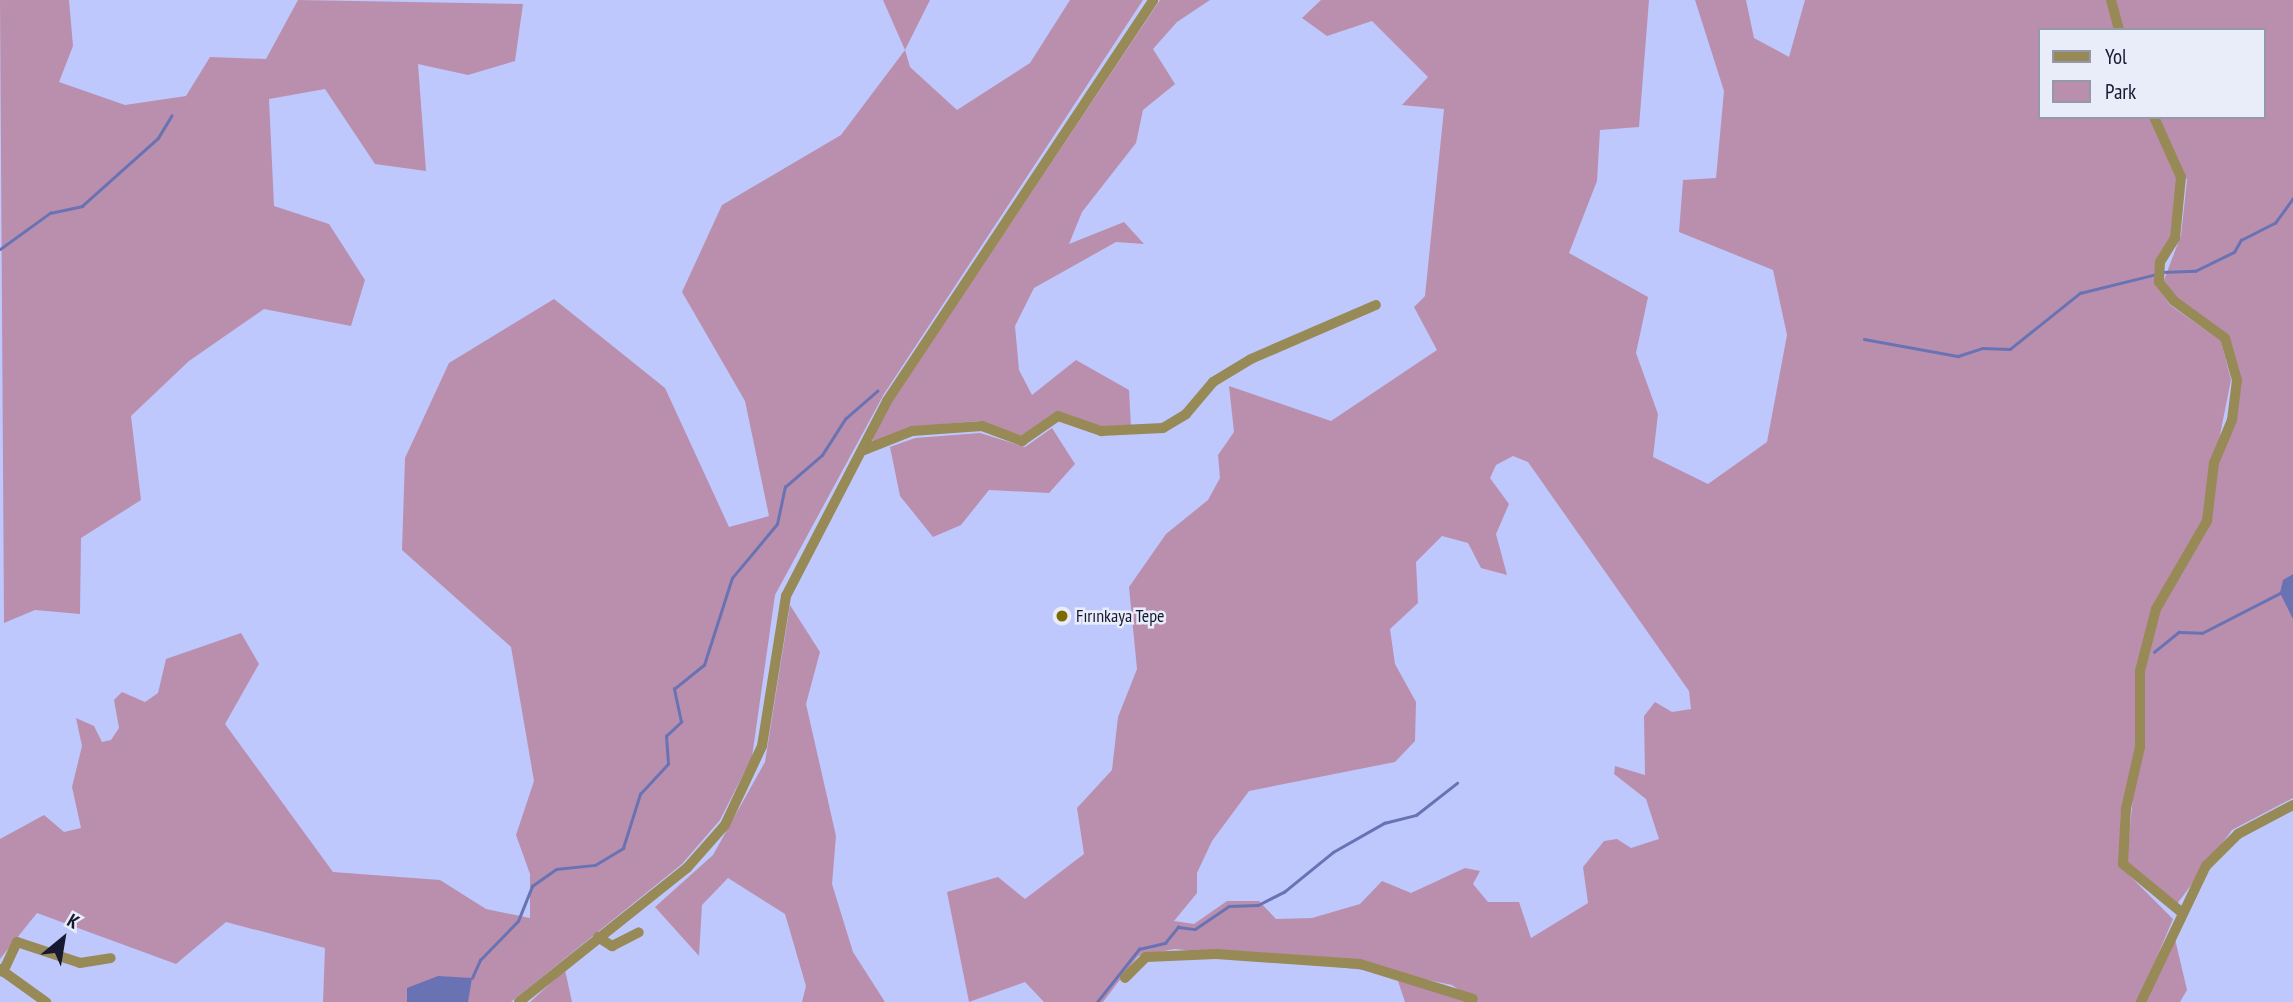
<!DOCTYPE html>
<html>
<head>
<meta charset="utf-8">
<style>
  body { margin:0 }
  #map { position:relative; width:2293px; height:1002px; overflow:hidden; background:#bec8fd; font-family:"PT Sans Narrow",sans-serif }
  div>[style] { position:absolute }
  .green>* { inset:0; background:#ba8fae }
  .water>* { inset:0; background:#6973b4 }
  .stream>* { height:2.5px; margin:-1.25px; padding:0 1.25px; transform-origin:1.25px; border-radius:1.25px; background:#6973b4 }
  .minor>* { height:10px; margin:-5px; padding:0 5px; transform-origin:5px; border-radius:5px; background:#978a56 }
  .dots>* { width:19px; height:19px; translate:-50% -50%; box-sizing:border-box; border:4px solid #e9ecf9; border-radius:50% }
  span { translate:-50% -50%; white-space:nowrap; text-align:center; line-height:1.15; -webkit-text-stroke:5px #e9ecf9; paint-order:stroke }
  .poi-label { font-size:18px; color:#161931 }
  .left { translate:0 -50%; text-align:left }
  .legend { position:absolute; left:2038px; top:28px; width:228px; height:91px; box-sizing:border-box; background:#e9ecf9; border:2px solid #9598a9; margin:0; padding:9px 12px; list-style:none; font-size:21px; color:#161931 }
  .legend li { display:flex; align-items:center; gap:14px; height:35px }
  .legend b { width:35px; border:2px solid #9598a9 }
  .north { position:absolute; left:28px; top:904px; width:70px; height:70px; -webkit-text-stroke:5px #e9ecf9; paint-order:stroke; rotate:30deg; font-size:19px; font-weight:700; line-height:28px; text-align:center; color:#161931 }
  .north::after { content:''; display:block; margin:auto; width:24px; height:32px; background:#161931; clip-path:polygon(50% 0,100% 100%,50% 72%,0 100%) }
</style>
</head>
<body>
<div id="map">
  <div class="green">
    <div style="clip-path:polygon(0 0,69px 0,73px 46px,59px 82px,125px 105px,186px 96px,210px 57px,266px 59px,298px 0,523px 4px,515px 61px,468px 75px,418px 64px,426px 171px,375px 164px,325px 89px,269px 99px,274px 206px,329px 224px,365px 280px,351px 326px,264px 309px,189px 361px,131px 416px,141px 500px,81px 538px,80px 614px,35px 610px,4px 623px)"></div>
    <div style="clip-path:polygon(883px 0,930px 0,905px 50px,910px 67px,957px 110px,1030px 63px,1070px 0,1143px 0,884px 394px,775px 595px,752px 757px,720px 820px,682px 864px,511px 1002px,323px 1002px,325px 948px,226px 922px,176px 964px,37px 913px,0 959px,0 839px,44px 815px,64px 832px,81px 828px,72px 787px,82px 746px,76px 718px,94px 726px,102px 742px,111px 740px,119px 728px,114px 700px,122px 692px,145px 702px,158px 693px,166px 659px,241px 633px,259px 664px,225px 724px,333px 872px,440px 880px,486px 909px,530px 918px,530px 874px,516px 835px,534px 781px,511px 647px,402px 550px,405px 458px,449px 363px,554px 299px,665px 388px,729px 527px,769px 516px,745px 401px,682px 292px,722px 205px,841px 135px,905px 50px)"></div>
    <div style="clip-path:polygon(1160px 0,1210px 0,1177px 22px,1153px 49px,1175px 84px,1143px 110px,1136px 143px,1082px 212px,1069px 244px,1124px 222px,1144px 244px,1116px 242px,1034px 288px,1015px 326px,1019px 370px,1032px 395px,1076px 360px,1129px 390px,1131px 427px,1101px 427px,1058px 411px,1023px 436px,978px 421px,912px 427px,871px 444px,886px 410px)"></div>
    <div style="clip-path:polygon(evenodd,1321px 0,1649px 0,1639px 127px,1600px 130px,1597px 181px,1569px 253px,1648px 297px,1636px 353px,1658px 414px,1653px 457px,1708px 484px,1767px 442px,1787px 335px,1773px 270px,1679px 232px,1683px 180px,1716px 178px,1724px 91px,1695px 0,1746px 0,1754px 38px,1789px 57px,1805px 0,2107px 0,2115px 30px,2039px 30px,2039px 117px,2150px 117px,2178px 178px,2172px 238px,2155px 284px,2170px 305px,2221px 341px,2231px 380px,2203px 520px,2153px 609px,2137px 671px,2136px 747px,2121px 808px,2120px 866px,2173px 919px,2138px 1002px,1475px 1002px,1452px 985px,1400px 974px,1175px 949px,1138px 956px,1103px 1002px,1044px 1002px,1025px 982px,969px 1002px,947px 892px,998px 877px,1025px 899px,1084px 854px,1077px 808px,1112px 770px,1118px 717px,1137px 669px,1129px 587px,1166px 534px,1208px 500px,1220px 478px,1218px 455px,1234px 432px,1229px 386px,1331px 421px,1437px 350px,1414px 307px,1425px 296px,1444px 109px,1402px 105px,1428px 77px,1372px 21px,1327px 36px,1302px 18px,1321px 0,1513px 456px,1528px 462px,1689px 691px,1691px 709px,1672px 712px,1655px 702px,1644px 716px,1645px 775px,1615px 766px,1614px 774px,1646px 799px,1659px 839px,1631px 848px,1617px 839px,1604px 841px,1583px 867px,1588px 903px,1531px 938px,1519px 902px,1488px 902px,1473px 884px,1480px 871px,1465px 868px,1411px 893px,1382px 881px,1360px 904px,1312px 918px,1276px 919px,1259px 901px,1227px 901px,1194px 924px,1174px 921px,1197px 893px,1197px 873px,1212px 841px,1249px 791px,1395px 762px,1415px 741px,1416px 702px,1395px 664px,1390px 629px,1418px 603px,1416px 562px,1442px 536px,1468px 543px,1481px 568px,1507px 575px,1496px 534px,1509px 504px,1490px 478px,1496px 465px,1513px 456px)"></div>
    <div style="clip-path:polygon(2115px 0,2293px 0,2293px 798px,2232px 830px,2177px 904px,2127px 862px,2144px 671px,2160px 611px,2211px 523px,2218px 466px,2236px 421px,2229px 337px,2177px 299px,2164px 280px,2181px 235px,2187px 180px,2159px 117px,2263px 117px,2263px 30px,2122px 30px)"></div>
    <div style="clip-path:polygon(1052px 428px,1075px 464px,1049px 493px,989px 490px,961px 525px,933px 537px,900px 496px,890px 447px,915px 438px,980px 433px,1025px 447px)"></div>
    <div style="clip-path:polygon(790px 605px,820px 652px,806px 704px,836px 836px,832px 884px,853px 952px,885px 1002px,802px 1002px,806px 986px,785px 914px,728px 878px,702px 905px,699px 956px,655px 907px,713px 855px,765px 762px)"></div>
    <div style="clip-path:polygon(2175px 939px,2187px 990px,2180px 1002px,2143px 1002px)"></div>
    <div style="clip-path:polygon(565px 970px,572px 1002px,530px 1002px)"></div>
    <div style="clip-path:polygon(1398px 981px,1451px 993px,1470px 1002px,1405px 1002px)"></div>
  </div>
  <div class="water">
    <div style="clip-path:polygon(2293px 574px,2293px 619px,2280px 593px,2283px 580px)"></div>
    <div style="clip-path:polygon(438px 976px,472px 978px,468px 1002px,407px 1002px,407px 988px)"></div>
  </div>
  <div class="stream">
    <div style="left:0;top:249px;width:62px;rotate:-35.8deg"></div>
    <div style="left:50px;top:213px;width:33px;rotate:-12deg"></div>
    <div style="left:82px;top:206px;width:102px;rotate:-41.8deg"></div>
    <div style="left:158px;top:138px;width:26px;rotate:-59deg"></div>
    <div style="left:2162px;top:272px;width:33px;rotate:-2deg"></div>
    <div style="left:2195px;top:271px;width:43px;rotate:-26deg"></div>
    <div style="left:2234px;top:252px;width:14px;rotate:-60deg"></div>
    <div style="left:2241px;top:240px;width:38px;rotate:-27deg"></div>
    <div style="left:2275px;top:223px;width:31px;rotate:-54deg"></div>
    <div style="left:1864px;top:339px;width:96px;rotate:10.3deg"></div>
    <div style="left:1958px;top:356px;width:25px;rotate:-18deg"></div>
    <div style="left:1982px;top:348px;width:28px;rotate:2deg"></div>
    <div style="left:2010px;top:349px;width:90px;rotate:-38.7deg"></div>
    <div style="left:2080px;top:293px;width:75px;rotate:-13.9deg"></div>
    <div style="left:2154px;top:652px;width:32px;rotate:-39deg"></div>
    <div style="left:2179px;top:632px;width:23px;rotate:2deg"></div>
    <div style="left:2202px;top:633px;width:88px;rotate:-27.1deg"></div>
    <div style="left:472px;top:978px;width:20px;rotate:-66deg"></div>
    <div style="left:480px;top:960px;width:54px;rotate:-45.7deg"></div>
    <div style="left:518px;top:921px;width:38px;rotate:-68deg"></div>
    <div style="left:532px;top:886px;width:29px;rotate:-35deg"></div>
    <div style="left:556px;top:869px;width:39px;rotate:-6deg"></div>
    <div style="left:595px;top:865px;width:33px;rotate:-31deg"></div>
    <div style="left:623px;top:848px;width:57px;rotate:-72.5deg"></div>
    <div style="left:640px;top:794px;width:41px;rotate:-47deg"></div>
    <div style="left:668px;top:764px;width:28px;rotate:-94deg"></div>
    <div style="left:666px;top:736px;width:21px;rotate:-43deg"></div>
    <div style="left:681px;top:722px;width:34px;rotate:-102deg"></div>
    <div style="left:674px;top:689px;width:38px;rotate:-39deg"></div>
    <div style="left:704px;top:665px;width:91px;rotate:-72.2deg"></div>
    <div style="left:732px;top:578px;width:70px;rotate:-50.2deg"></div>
    <div style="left:777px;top:524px;width:38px;rotate:-78deg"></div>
    <div style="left:785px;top:487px;width:49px;rotate:-40.9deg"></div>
    <div style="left:822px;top:455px;width:43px;rotate:-57.4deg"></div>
    <div style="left:845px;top:419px;width:43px;rotate:-41.2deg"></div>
    <div style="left:1097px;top:1002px;width:68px;rotate:-51.6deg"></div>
    <div style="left:1139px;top:949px;width:27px;rotate:-13deg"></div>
    <div style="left:1165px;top:943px;width:21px;rotate:-51deg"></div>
    <div style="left:1178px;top:927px;width:17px;rotate:7deg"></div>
    <div style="left:1195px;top:929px;width:41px;rotate:-34.1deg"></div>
    <div style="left:1229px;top:906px;width:29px;rotate:-2deg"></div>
    <div style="left:1258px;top:905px;width:29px;rotate:-27deg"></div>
    <div style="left:1284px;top:892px;width:63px;rotate:-39.2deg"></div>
    <div style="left:1333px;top:852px;width:59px;rotate:-29.6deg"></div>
    <div style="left:1384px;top:823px;width:33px;rotate:-14deg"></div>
    <div style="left:1416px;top:815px;width:52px;rotate:-38deg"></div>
  </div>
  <div class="minor">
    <div style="left:2111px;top:0;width:31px;rotate:75deg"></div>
    <div style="left:2154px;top:117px;width:66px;rotate:65.8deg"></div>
    <div style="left:2181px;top:177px;width:61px;rotate:95.6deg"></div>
    <div style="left:2175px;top:238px;width:28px;rotate:122deg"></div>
    <div style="left:2160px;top:262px;width:20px;rotate:93deg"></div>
    <div style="left:2159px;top:282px;width:24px;rotate:52deg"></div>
    <div style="left:2174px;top:301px;width:63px;rotate:36deg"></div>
    <div style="left:2225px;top:338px;width:44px;rotate:74.1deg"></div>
    <div style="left:2237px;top:380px;width:40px;rotate:97.1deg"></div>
    <div style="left:2232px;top:420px;width:47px;rotate:112.7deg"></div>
    <div style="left:2214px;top:463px;width:58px;rotate:96.9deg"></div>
    <div style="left:2207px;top:521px;width:102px;rotate:120.1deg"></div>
    <div style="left:2156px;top:609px;width:64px;rotate:104.5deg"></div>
    <div style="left:2140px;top:671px;width:76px;rotate:90deg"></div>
    <div style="left:2140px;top:747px;width:63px;rotate:102.9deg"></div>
    <div style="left:2126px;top:808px;width:56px;rotate:93.1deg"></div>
    <div style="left:2123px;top:864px;width:74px;rotate:39.5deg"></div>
    <div style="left:864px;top:450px;width:52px;rotate:-21.6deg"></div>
    <div style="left:912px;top:431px;width:70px;rotate:-4.1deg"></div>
    <div style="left:982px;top:426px;width:43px;rotate:20.6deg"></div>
    <div style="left:1022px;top:441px;width:44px;rotate:-34.8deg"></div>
    <div style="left:1058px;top:416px;width:46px;rotate:19.2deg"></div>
    <div style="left:1101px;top:431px;width:62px;rotate:-2.8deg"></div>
    <div style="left:1163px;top:428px;width:27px;rotate:-31deg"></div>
    <div style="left:1186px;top:414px;width:42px;rotate:-49.8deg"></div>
    <div style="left:1213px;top:382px;width:44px;rotate:-31.2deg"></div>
    <div style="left:1251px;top:359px;width:136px;rotate:-23.4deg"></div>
    <div style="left:598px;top:937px;width:17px;rotate:33deg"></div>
    <div style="left:612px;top:946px;width:30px;rotate:-27deg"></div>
    <div style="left:0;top:969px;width:57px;rotate:35.7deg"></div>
    <div style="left:3px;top:972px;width:33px;rotate:-65deg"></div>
    <div style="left:17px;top:942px;width:66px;rotate:18.4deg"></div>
    <div style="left:80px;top:963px;width:31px;rotate:-9deg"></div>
    <div style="left:1125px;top:978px;width:30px;rotate:-45deg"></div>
    <div style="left:1146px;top:957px;width:70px;rotate:-2.5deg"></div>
    <div style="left:1216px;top:954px;width:144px;rotate:4deg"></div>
    <div style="left:1360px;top:964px;width:118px;rotate:17.2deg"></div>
    <div style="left:519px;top:1002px;width:215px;rotate:-38.6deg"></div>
    <div style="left:687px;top:868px;width:57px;rotate:-48.5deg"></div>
    <div style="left:725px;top:825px;width:87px;rotate:-64.9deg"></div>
    <div style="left:762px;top:746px;width:152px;rotate:-80.9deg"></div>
    <div style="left:786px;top:596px;width:220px;rotate:-62.6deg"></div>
    <div style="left:887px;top:401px;width:481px;rotate:-56.4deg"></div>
    <div style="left:2141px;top:1002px;width:151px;rotate:-64.5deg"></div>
    <div style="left:2206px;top:866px;width:45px;rotate:-45deg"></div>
    <div style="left:2238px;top:834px;width:62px;rotate:-27.8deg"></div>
  </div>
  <div class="dots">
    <div style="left:1062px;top:616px;background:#7d6a02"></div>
  </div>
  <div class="poi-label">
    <span class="left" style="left:1076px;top:616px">Fırınkaya Tepe</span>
  </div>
  <ul class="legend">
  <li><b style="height:9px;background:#978a56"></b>Yol</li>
  <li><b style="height:19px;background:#ba8fae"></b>Park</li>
  </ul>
  <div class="north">K</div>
</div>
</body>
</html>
